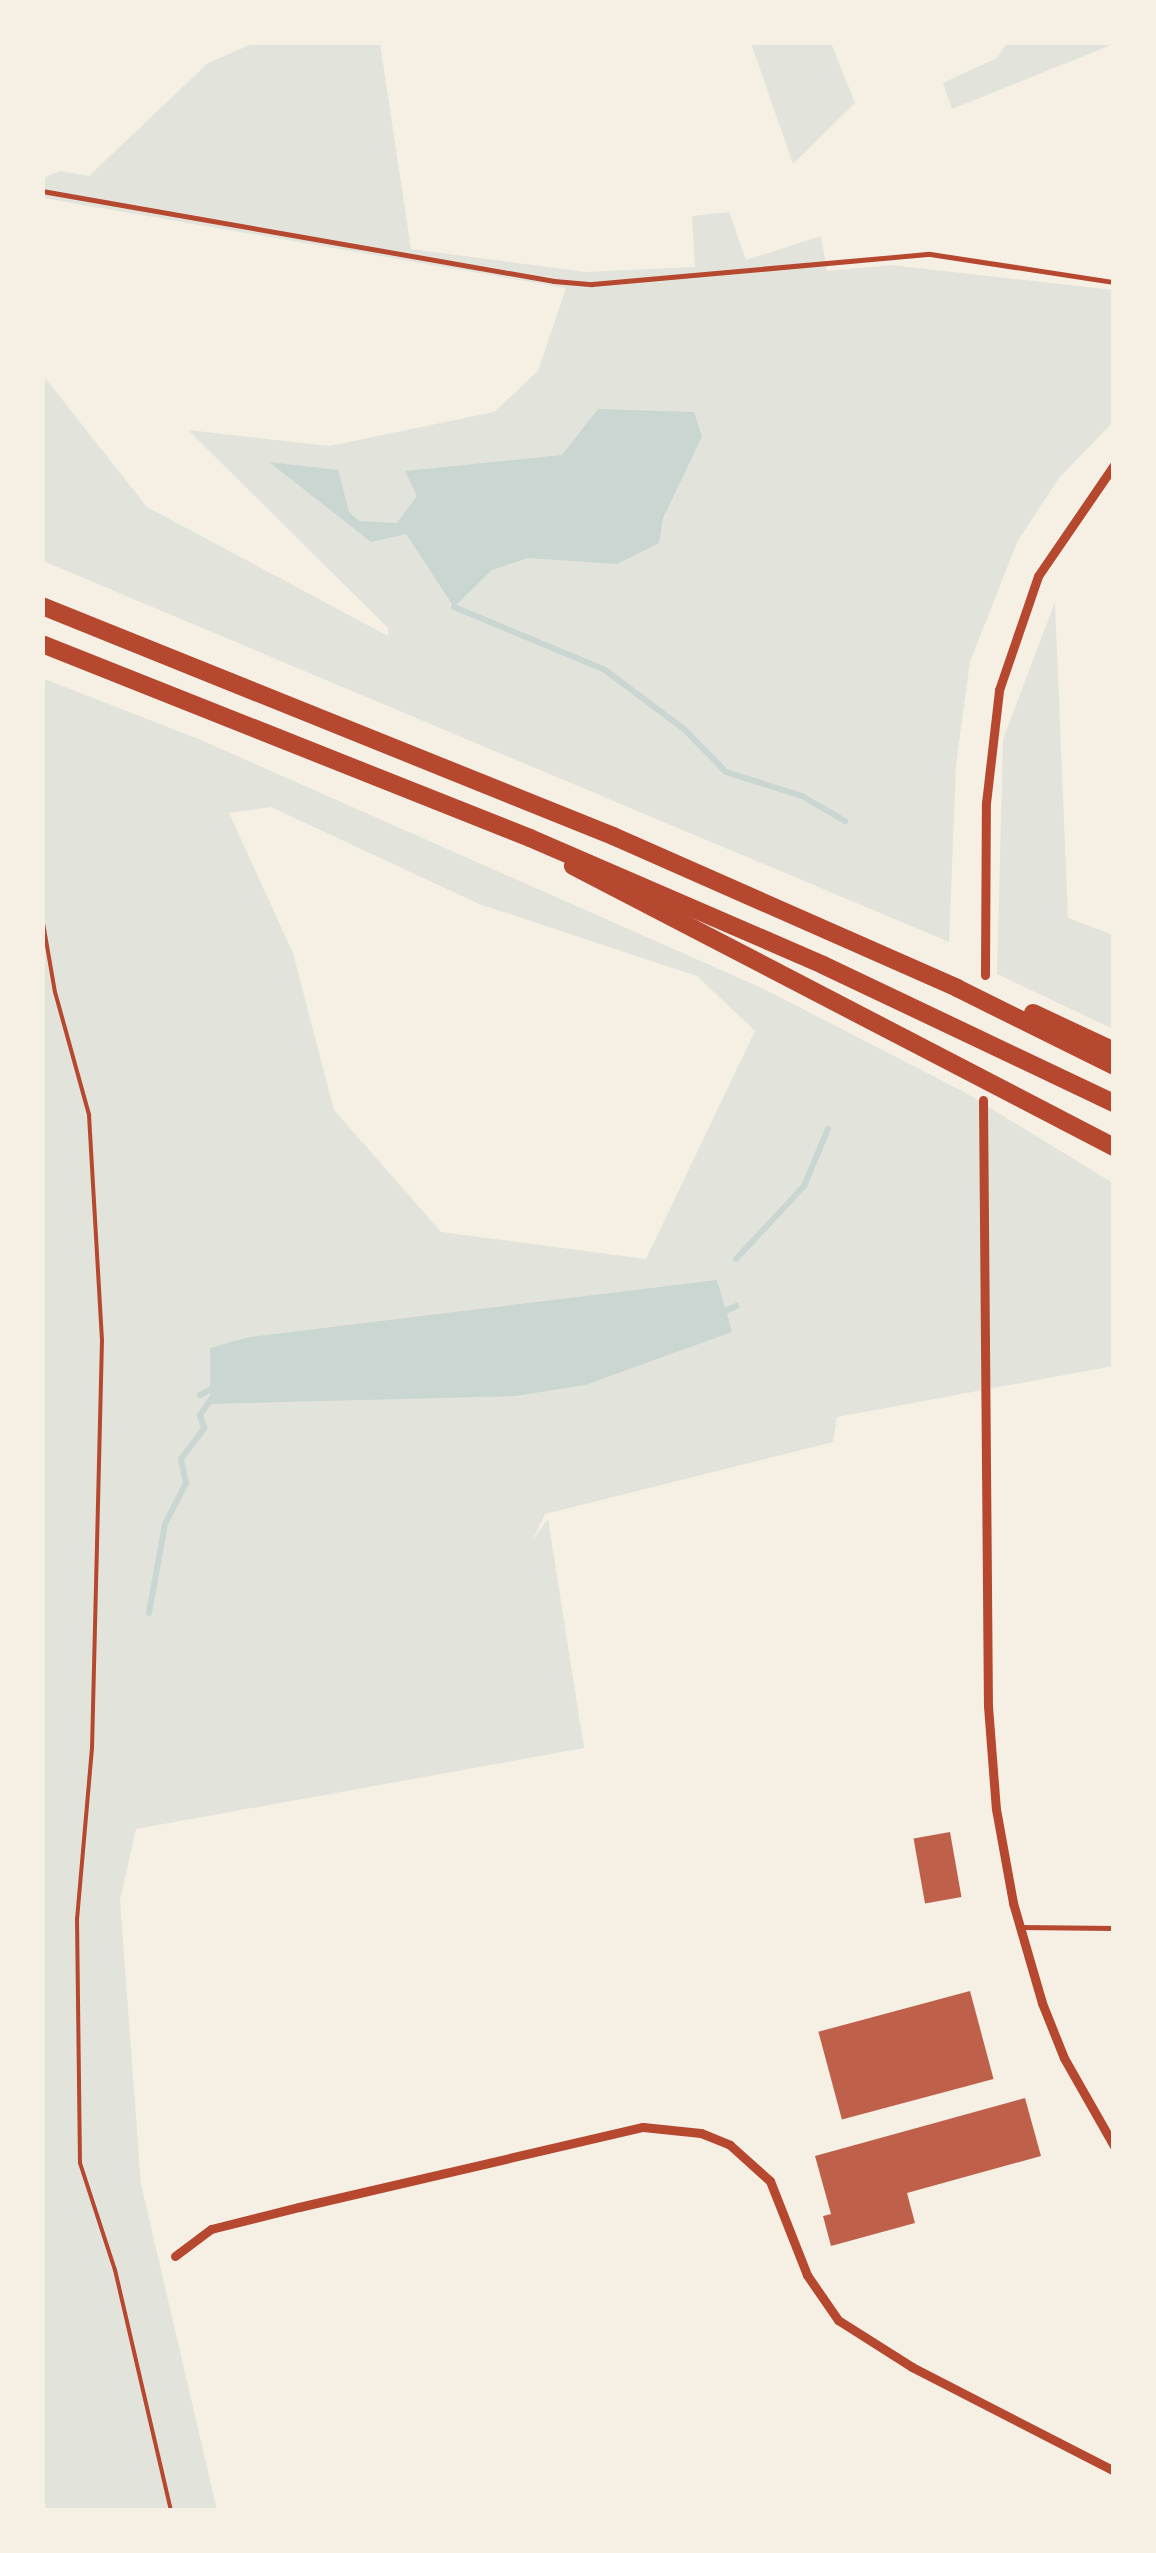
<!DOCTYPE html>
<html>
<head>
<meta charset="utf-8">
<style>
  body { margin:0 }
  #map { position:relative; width:1156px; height:2553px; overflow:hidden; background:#f6efe4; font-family:"Sofia Sans Condensed",sans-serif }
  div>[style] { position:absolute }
  .green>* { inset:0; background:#e2e4dc }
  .water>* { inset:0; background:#c9d6d2 }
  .stream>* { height:6px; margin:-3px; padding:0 3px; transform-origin:3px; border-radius:3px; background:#c9d6d2 }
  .building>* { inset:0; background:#bf614a; transform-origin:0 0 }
  .path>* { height:4px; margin:-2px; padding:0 2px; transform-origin:2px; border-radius:2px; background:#b5482f }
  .service>* { height:5px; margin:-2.5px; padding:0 2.5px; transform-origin:2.5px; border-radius:2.5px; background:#b5482f }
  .minor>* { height:9px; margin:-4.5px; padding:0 4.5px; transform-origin:4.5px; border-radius:4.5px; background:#b5482f }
  .motorway>* { height:18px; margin:-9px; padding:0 9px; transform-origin:9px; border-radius:9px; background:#b5482f }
  span { translate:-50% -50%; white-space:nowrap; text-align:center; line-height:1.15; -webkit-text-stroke:8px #f6efe4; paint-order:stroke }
  .frame { position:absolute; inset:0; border:45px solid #f6efe4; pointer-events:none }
</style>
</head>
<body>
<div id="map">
  <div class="green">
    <div style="clip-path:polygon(254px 43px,380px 43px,411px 249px,585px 272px,695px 267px,692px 216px,729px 212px,746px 260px,821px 236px,827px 271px,891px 265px,1113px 290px,1113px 422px,1059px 478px,1017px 542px,970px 662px,956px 765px,949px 942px,43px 561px,42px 374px,147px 507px,388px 636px,388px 628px,188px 430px,329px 446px,494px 412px,538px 371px,566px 288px,43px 198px,43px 178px,60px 171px,89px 176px,208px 63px)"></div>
    <div style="clip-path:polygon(751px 43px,831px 43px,855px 103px,793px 164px)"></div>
    <div style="clip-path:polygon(1007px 43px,1113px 42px,1114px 44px,952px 109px,943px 83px,997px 58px)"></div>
    <div style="clip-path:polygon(1055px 602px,1068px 918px,1113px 935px,1113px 1029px,997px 974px,1003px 739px)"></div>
    <div style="clip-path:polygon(evenodd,42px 678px,201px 740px,764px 989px,964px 1092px,1113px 1183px,1113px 1366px,837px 1417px,833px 1442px,545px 1514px,532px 1541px,548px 1519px,584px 1748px,136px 1829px,120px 1900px,141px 2184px,217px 2510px,43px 2510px,42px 678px,271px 807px,479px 904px,697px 976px,755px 1031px,646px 1259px,441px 1232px,334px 1110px,293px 953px,229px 813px,271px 807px)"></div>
  </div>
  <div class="water">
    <div style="clip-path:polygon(598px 409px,694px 412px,702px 437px,663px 518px,659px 543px,617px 564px,528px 558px,492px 570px,454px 607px,406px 534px,371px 542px,269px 462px,338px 470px,349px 512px,359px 521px,397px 523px,417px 496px,405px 471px,562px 455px)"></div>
    <div style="clip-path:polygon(717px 1280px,732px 1332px,585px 1385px,515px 1396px,210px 1404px,210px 1348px,249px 1337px)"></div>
  </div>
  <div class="stream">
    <div style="left:454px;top:607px;width:164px;rotate:22.6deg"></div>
    <div style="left:605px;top:670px;width:99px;rotate:36.8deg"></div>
    <div style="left:684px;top:729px;width:60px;rotate:45.7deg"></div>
    <div style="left:726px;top:772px;width:80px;rotate:17.5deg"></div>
    <div style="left:802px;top:796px;width:50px;rotate:30.2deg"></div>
    <div style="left:736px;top:1259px;width:100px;rotate:-47deg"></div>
    <div style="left:804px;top:1186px;width:62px;rotate:-67.2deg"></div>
    <div style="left:719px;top:1314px;width:19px;rotate:-25deg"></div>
    <div style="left:200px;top:1395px;width:15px;rotate:-28deg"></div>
    <div style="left:149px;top:1613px;width:90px;rotate:-79.8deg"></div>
    <div style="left:165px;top:1524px;width:46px;rotate:-62.9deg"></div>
    <div style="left:186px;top:1483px;width:25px;rotate:-102deg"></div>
    <div style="left:181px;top:1459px;width:39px;rotate:-53deg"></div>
    <div style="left:204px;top:1428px;width:14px;rotate:-107deg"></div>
    <div style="left:200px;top:1415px;width:24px;rotate:-55deg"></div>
  </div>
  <div class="building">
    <div style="left:950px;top:1832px;width:66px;height:37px;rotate:80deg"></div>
    <div style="left:970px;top:1991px;width:91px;height:157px;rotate:75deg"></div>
    <div style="clip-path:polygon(1025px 2098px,1041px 2156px,907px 2193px,915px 2223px,831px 2246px,823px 2216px,831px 2214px,815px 2156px)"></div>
  </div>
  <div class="path">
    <div style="left:42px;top:917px;width:76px;rotate:80.2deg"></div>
    <div style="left:55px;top:992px;width:128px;rotate:74.5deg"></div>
    <div style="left:89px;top:1115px;width:225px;rotate:86.7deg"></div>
    <div style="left:102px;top:1340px;width:408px;rotate:91.4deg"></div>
    <div style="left:92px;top:1748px;width:171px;rotate:95deg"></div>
    <div style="left:77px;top:1918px;width:245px;rotate:89.3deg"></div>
    <div style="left:80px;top:2163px;width:113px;rotate:71.9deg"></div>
    <div style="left:115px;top:2270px;width:246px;rotate:76.9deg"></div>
  </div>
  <div class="service">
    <div style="left:42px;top:191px;width:520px;rotate:9.97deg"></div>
    <div style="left:554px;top:281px;width:38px;rotate:5deg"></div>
    <div style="left:592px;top:284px;width:339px;rotate:-5.1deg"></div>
    <div style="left:930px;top:254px;width:186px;rotate:8.7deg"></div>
    <div style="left:1020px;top:1927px;width:94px;rotate:0.6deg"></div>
  </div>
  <div class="minor">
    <div style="left:985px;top:975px;width:172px;rotate:-89.7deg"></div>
    <div style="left:986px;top:803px;width:114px;rotate:-83.4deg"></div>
    <div style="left:999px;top:690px;width:120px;rotate:-71.1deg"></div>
    <div style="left:1038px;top:576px;width:135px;rotate:-55.6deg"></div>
    <div style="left:983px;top:1100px;width:606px;rotate:89.53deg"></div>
    <div style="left:988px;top:1706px;width:103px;rotate:85.6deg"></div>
    <div style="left:996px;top:1809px;width:96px;rotate:79.7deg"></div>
    <div style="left:1013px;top:1903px;width:104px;rotate:73.8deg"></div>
    <div style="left:1042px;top:2003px;width:59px;rotate:68.2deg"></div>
    <div style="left:1064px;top:2058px;width:101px;rotate:60.4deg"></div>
    <div style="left:175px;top:2256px;width:45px;rotate:-36.9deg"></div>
    <div style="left:211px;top:2229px;width:91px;rotate:-14deg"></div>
    <div style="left:299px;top:2207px;width:353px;rotate:-13.1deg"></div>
    <div style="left:643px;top:2127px;width:58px;rotate:5.9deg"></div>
    <div style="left:701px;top:2133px;width:31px;rotate:22deg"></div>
    <div style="left:730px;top:2145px;width:54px;rotate:42deg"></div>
    <div style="left:770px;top:2181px;width:101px;rotate:68.5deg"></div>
    <div style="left:807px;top:2275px;width:55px;rotate:55.4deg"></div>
    <div style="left:838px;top:2320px;width:88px;rotate:32.4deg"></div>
    <div style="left:912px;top:2367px;width:227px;rotate:27.2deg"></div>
  </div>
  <div class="motorway">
    <div style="left:42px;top:606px;width:616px;rotate:21.94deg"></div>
    <div style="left:613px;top:836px;width:376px;rotate:23.8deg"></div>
    <div style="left:957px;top:988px;width:175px;rotate:26.4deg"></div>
    <div style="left:42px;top:644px;width:525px;rotate:21.68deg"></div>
    <div style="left:530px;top:838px;width:319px;rotate:23.4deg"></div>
    <div style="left:823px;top:965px;width:322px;rotate:25.4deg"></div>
    <div style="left:573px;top:866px;width:610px;rotate:27.45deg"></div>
    <div style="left:1033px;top:1013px;width:89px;rotate:25.1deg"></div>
  </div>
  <div class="frame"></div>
</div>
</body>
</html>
